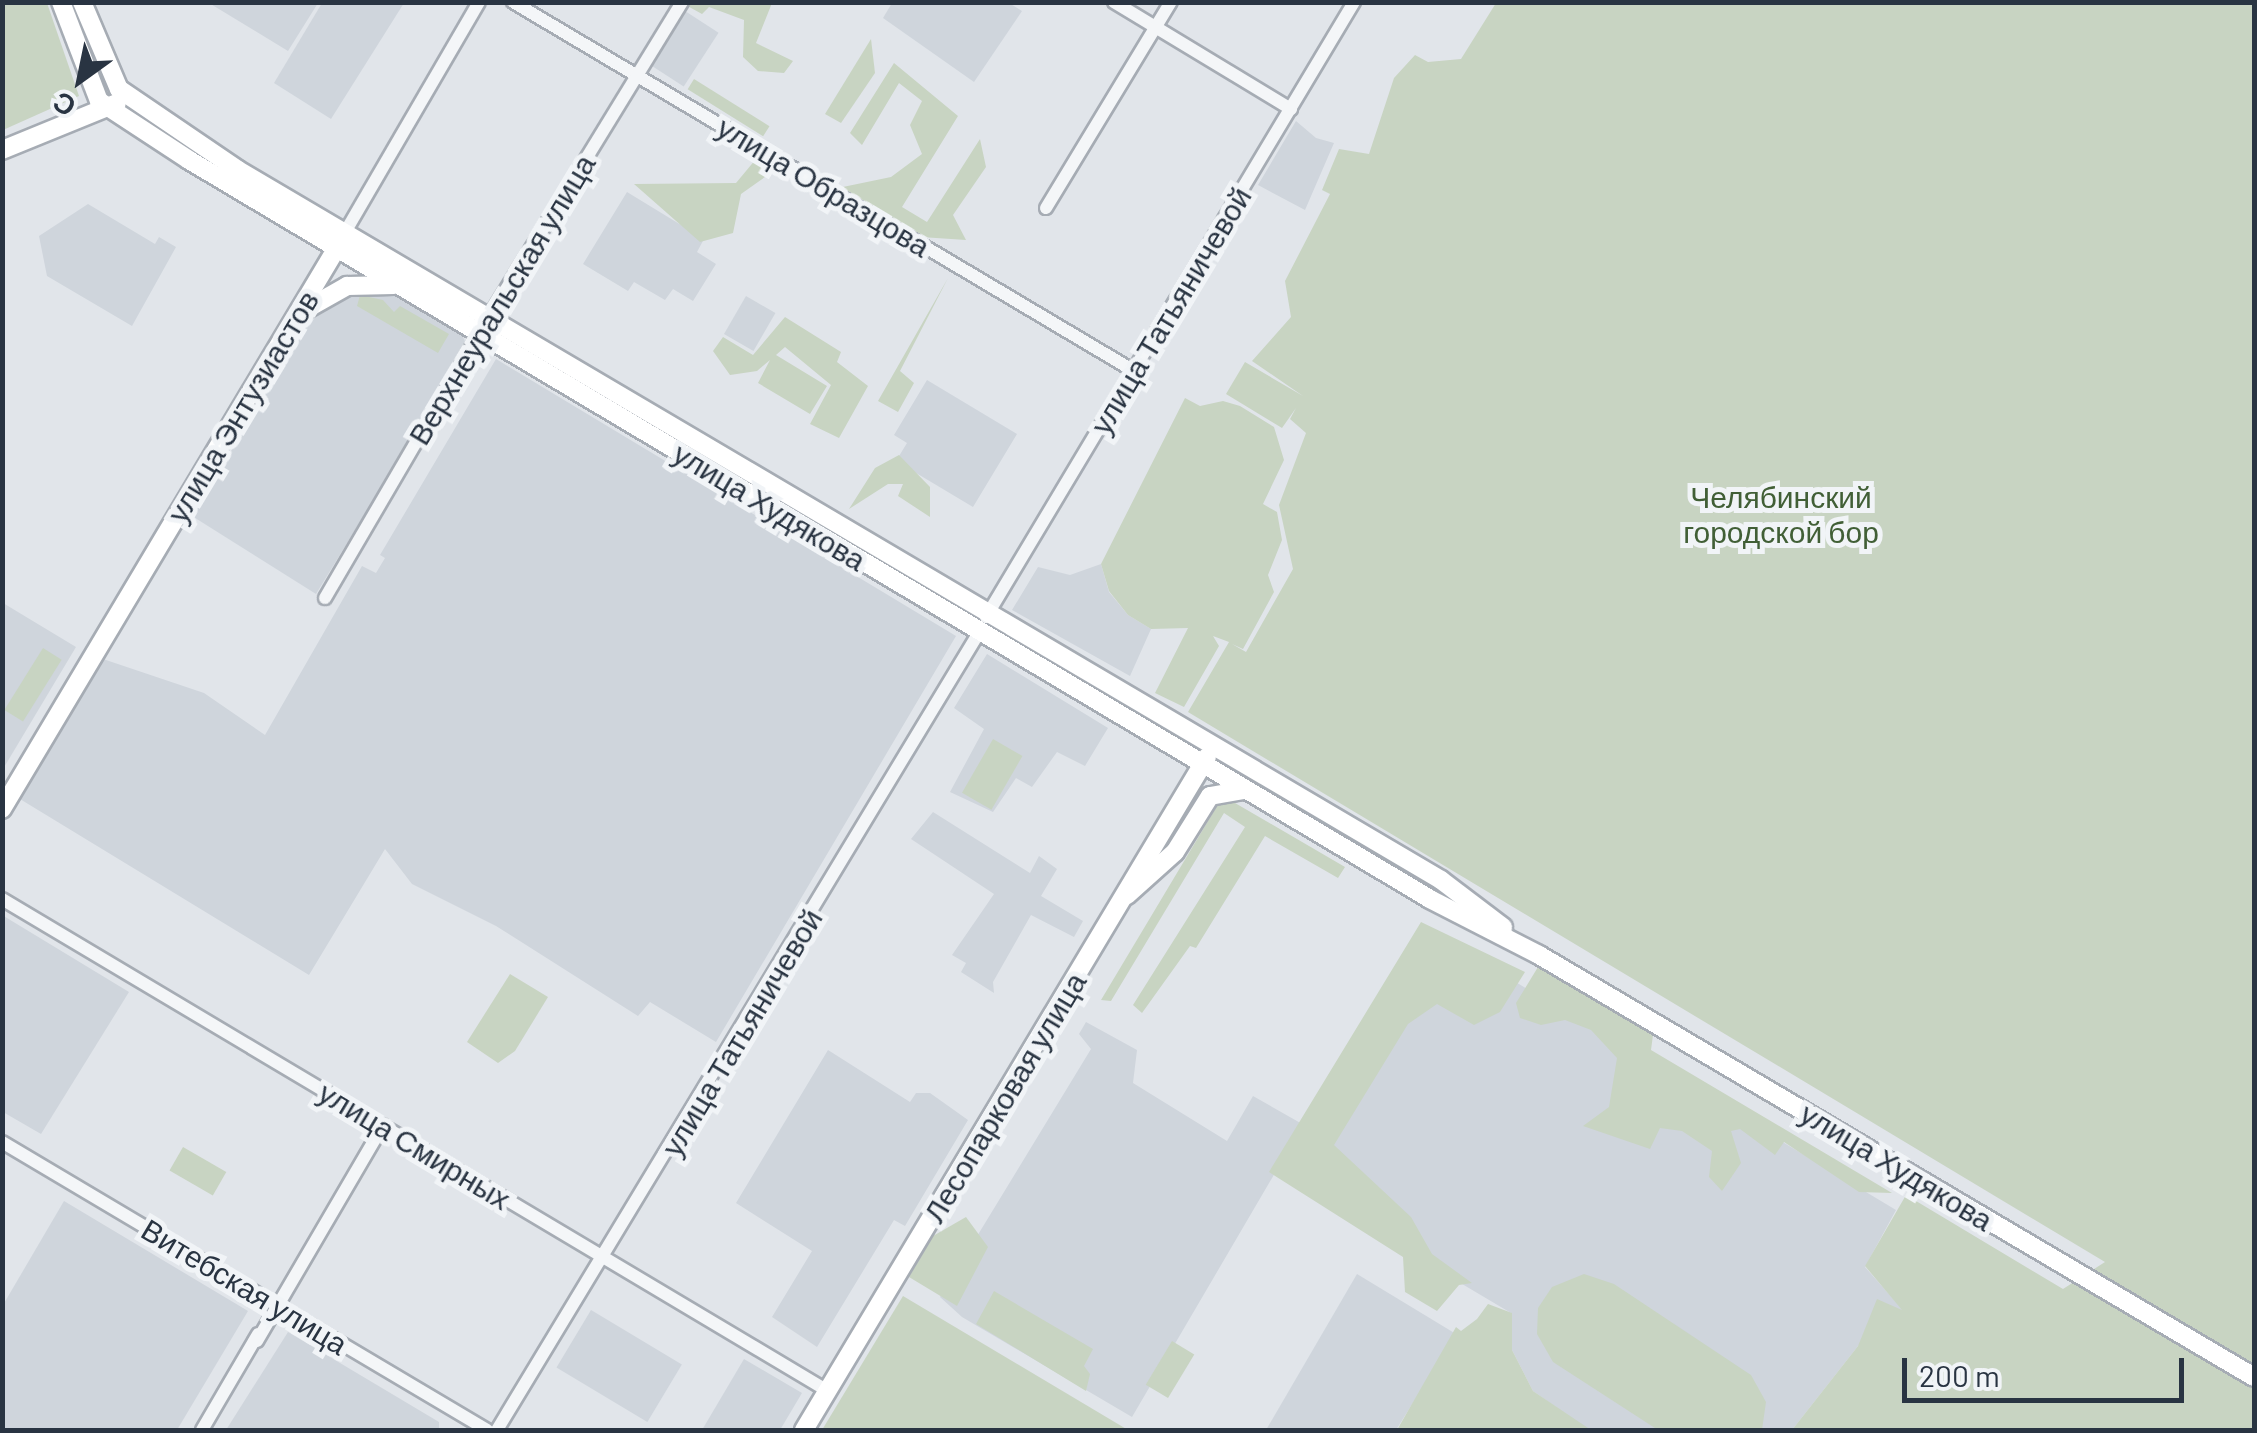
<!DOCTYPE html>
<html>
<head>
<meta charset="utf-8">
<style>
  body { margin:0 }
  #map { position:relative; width:2257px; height:1433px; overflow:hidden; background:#e1e5ea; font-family:Barlow,sans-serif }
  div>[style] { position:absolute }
  .built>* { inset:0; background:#cfd5dc; transform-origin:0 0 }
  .green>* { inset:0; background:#c8d4c2; transform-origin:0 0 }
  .roads { filter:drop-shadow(2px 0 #a6acb4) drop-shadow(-2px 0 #a6acb4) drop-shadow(0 2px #a6acb4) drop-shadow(0 -2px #a6acb4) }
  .minor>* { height:12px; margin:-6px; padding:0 6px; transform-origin:6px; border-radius:6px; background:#f4f6f8 }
  .major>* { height:18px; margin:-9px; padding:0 9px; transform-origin:9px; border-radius:9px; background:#fff }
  span { translate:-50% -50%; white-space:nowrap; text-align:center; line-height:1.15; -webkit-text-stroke:10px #f1f4f7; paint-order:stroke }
  .street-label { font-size:30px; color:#293442 }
  .park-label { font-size:30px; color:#415f36 }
  .frame { position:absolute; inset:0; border:5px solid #293442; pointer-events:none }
  .north { position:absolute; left:30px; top:30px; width:100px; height:100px; -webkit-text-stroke:8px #f1f4f7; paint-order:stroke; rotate:213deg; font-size:28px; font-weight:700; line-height:40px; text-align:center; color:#293442 }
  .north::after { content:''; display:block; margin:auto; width:35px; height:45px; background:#293442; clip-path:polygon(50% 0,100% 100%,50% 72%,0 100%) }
  .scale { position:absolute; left:1902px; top:1358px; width:282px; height:45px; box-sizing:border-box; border:5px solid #293442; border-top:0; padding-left:12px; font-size:30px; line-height:35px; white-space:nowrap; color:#293442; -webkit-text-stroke:8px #f1f4f7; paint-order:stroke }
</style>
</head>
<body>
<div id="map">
  <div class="built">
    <div style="clip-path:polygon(209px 3px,318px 3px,288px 51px)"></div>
    <div style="clip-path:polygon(322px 3px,404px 3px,331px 119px,274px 83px)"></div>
    <div style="clip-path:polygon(892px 3px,1009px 3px,1022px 11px,974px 82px,883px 18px)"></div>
    <div style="left:685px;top:11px;width:40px;height:64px;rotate:33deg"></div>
    <div style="clip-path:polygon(1296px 121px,1316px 138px,1334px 143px,1305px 210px,1258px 185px)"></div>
    <div style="clip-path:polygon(627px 192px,704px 239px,697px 252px,716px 264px,693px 301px,673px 289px,665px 300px,634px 282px,628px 291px,583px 264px)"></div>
    <div style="clip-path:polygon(88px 204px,155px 244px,159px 237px,176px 247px,132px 326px,47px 276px,39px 236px)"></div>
    <div style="clip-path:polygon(360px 291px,403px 296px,460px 330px,467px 346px,316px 594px,192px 516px,317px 308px)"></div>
    <div style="left:746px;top:296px;width:34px;height:44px;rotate:30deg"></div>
    <div style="clip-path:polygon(496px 359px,956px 636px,716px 1042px,650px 1002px,638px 1016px,496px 926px,412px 884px,385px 849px,309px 975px,15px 796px,100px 658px,204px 693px,265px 735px,362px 566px,376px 573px,385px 558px,380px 555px)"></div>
    <div style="clip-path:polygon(927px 380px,1017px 434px,973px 507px,896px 461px,907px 443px,894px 435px)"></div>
    <div style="clip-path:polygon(1101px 564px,1109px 592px,1128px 615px,1151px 629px,1130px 676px,1012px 610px,1038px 567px,1070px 575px)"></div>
    <div style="clip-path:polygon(3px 603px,76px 647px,3px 769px)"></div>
    <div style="clip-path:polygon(987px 654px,1108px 728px,1085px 766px,1057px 752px,1032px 787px,1016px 778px,993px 812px,950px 792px,984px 729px,954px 708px)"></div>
    <div style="clip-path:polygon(933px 812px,1030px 873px,1039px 856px,1057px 869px,1041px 896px,1083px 921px,1074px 937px,1031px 915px,993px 982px,994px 993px,961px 972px,966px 963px,952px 955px,994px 894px,911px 839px)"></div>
    <div style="clip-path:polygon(2px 915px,129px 992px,41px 1134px,3px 1112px)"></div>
    <div style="clip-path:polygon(1424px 927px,1896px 1210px,1865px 1267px,1903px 1310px,1858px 1346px,1792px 1430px,1589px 1430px,1533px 1391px,1512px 1350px,1511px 1313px,1275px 1173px,1132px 1417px,962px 1317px,940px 1297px,1091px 1049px,1079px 1034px,1086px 1022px,1137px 1050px,1133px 1083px,1227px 1141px,1253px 1096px,1304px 1125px)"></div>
    <div style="clip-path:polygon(828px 1050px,910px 1102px,916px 1093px,930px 1093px,968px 1120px,905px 1226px,894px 1220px,817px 1347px,772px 1317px,812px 1251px,736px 1203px)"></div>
    <div style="clip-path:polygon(64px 1201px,248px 1311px,177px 1430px,3px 1430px,3px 1305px)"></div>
    <div style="clip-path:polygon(1357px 1274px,1456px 1334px,1396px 1430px,1266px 1430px)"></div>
    <div style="left:591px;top:1310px;width:106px;height:67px;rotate:31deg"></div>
    <div style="clip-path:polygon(288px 1332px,439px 1422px,439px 1430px,226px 1430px)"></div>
    <div style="clip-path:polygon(744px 1359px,802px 1393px,780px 1430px,702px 1430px)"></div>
  </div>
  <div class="green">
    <div style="clip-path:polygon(2px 3px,47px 3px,79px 96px,3px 130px)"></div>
    <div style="clip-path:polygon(682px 3px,772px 3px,756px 43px,793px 61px,784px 73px,758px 71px,743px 57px,744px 20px,709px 7px,702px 14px)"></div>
    <div style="clip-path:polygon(1496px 3px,2254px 3px,2254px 1430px,1792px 1430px,1858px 1346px,1877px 1299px,1902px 1310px,1865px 1266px,1906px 1195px,2063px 1289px,2105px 1262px,1188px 712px,1229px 642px,1213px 636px,1219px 646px,1184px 707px,1155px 693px,1188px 628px,1151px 629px,1128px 615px,1109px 591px,1101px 564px,1185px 398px,1200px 406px,1223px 401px,1240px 406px,1274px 427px,1284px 460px,1263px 504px,1277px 512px,1282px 540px,1268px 575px,1274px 592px,1243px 649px,1232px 644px,1246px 652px,1293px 569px,1279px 505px,1306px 433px,1290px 419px,1296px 408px,1282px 428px,1226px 394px,1245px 362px,1303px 396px,1252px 361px,1291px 317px,1285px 281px,1330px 194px,1322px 190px,1339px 149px,1369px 154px,1394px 78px,1415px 55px,1428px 62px,1461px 59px)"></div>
    <div style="clip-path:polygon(871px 39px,875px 73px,841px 123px,825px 114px)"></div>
    <div style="clip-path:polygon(894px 63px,958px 116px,902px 207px,927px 222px,980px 139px,986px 167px,953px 215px,966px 240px,921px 237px,838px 188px,891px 177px,922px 154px,910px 125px,922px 101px,899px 83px,862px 145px,850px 133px)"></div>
    <div style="left:694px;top:79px;width:89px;height:12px;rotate:32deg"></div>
    <div style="clip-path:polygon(756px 159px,772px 172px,741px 194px,733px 233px,700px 242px,634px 184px,736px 183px)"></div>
    <div style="clip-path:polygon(948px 278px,900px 371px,914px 383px,898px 412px,878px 401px)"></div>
    <div style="clip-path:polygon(360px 295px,383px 300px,394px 312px,400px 306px,449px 334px,438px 353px,357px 306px)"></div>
    <div style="clip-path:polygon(785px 317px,841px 352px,837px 362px,868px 386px,839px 438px,810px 424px,831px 385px,785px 347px,776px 355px,827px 386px,810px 414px,758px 383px,770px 360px,757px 371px,730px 375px,713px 351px,723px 337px,753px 355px)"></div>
    <div style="clip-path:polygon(899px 455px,930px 487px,930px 517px,898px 496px,903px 484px,888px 484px,849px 509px,875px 468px)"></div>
    <div style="left:43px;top:648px;width:22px;height:73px;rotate:32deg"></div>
    <div style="left:993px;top:739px;width:34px;height:62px;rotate:30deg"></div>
    <div style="clip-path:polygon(1223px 796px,1345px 867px,1338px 878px,1265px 836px,1196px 948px,1190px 946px,1142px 1013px,1133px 1005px,1245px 827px,1224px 813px,1111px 1001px,1101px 1000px)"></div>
    <div style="clip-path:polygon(1421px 922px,1525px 972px,1500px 1012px,1474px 1025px,1437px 1004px,1408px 1024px,1334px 1145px,1411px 1217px,1432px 1254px,1472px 1283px,1459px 1285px,1437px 1311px,1405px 1292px,1403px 1257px,1269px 1172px)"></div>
    <div style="clip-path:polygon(1538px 967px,1653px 1035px,1651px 1050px,1892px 1193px,1859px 1192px,1784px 1142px,1775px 1155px,1740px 1129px,1731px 1131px,1741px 1163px,1722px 1191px,1709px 1177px,1712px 1151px,1682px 1131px,1660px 1128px,1650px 1149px,1583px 1126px,1609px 1107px,1617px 1058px,1591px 1030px,1565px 1020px,1541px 1025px,1520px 1018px,1516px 1003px)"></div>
    <div style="clip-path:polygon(510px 974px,548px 997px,515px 1051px,498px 1063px,467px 1042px)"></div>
    <div style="left:183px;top:1147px;width:50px;height:27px;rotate:30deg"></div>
    <div style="clip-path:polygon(966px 1217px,988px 1247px,957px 1306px,909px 1277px,933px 1236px)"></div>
    <div style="clip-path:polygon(1584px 1274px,1614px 1284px,1751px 1375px,1766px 1402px,1762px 1430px,1658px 1430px,1553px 1362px,1537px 1334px,1538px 1308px,1552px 1287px)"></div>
    <div style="clip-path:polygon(994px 1291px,1093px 1349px,1084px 1366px,1090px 1374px,1086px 1391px,976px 1324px)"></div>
    <div style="clip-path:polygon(903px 1296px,1128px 1430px,822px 1430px)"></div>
    <div style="clip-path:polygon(1488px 1304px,1512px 1313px,1512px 1350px,1533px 1391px,1591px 1430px,1397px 1430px,1456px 1327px,1461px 1331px,1477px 1319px)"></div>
    <div style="left:1172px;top:1341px;width:26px;height:51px;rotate:31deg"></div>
  </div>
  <div class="roads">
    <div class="minor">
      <div style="left:513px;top:2px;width:722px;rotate:30.72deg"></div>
      <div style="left:1114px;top:2px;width:207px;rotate:31.2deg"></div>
      <div style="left:1046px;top:208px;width:241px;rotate:-58.8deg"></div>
      <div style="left:344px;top:234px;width:268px;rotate:-59.8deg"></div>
      <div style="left:486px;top:322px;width:375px;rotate:-58.5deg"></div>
      <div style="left:325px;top:598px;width:307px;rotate:-59.7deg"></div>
      <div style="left:986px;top:617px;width:717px;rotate:-59.1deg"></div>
      <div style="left:2px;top:899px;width:961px;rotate:30.78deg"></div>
      <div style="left:2px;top:1142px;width:564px;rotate:30.7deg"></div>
      <div style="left:257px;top:1341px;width:250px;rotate:-59.7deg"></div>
      <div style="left:202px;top:1430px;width:111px;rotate:-59.7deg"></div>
      <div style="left:497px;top:1430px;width:934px;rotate:-58.85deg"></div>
    </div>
    <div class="major">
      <div style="left:61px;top:2px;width:106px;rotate:69deg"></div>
      <div style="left:99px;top:101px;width:108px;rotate:33.2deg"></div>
      <div style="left:189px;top:160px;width:1444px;rotate:30.77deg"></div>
      <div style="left:1430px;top:899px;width:123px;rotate:27.2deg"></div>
      <div style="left:1539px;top:955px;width:830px;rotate:30.55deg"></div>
      <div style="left:82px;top:2px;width:95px;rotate:67deg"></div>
      <div style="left:119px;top:89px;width:144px;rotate:34.2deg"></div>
      <div style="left:238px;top:170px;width:1397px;rotate:30.55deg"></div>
      <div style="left:1441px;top:880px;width:78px;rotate:37.2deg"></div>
      <div style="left:2px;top:150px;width:124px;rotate:-22.2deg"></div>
      <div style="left:303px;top:311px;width:51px;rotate:-29.6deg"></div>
      <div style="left:347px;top:286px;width:47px;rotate:-1.2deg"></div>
      <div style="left:2px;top:809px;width:664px;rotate:-59.18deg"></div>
      <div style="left:1127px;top:895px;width:64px;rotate:-41.9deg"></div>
      <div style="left:1175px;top:852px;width:66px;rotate:-58deg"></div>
      <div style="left:1210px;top:796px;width:36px;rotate:-10deg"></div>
      <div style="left:804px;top:1430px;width:784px;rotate:-59.09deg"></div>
    </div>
  </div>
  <div class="street-label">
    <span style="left:824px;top:186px;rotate:31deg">улица Образцова</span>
    <span style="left:501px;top:299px;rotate:-59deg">Верхнеуральская улица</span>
    <span style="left:1170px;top:310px;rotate:-59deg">улица Татьяничевой</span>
    <span style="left:242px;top:406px;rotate:-59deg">улица Энтузиастов</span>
    <span style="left:770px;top:506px;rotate:31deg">улица Худякова</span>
    <span style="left:741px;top:1032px;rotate:-59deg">улица Татьяничевой</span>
    <span style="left:1004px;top:1097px;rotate:-59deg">Лесопарковая улица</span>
    <span style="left:415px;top:1145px;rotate:31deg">улица Смирных</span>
    <span style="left:1897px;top:1166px;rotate:31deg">улица Худякова</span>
    <span style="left:245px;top:1286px;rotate:31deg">Витебская улица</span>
  </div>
  <div class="park-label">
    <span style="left:1781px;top:513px">Челябинский<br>городской бор</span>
  </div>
  <div class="frame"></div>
  <div class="north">С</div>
  <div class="scale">200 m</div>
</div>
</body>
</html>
